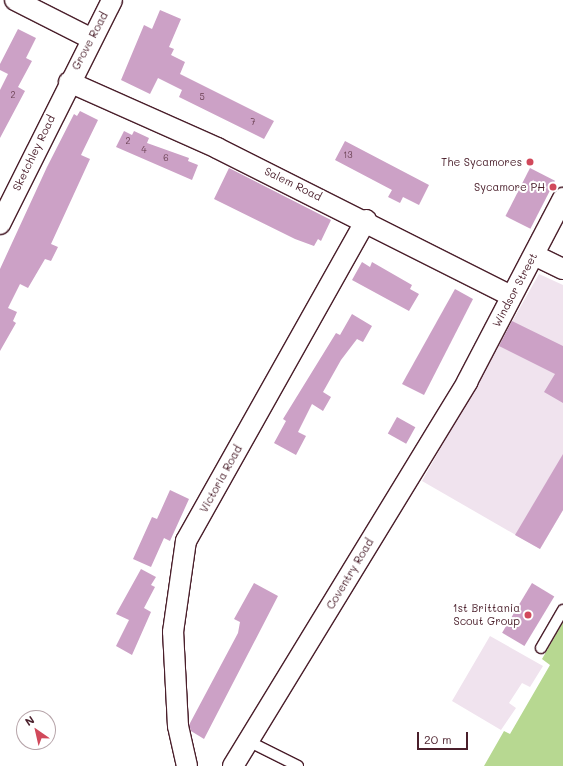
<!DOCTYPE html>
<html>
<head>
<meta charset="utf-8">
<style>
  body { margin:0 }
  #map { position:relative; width:563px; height:766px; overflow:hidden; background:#fff; font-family:Mali,sans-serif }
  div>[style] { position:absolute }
  .built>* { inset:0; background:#f0e3ee }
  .green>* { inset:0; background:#b7d891 }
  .building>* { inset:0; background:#cca1c6; transform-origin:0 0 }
  .roads { filter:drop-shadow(1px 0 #4a1f2b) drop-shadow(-1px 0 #4a1f2b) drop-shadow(0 1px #4a1f2b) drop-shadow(0 -1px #4a1f2b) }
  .service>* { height:10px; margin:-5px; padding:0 5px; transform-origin:5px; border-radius:5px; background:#fff }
  .minor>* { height:20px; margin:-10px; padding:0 10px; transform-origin:10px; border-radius:10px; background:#fff }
  .dots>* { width:11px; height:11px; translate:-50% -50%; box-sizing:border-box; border:2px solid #fff; border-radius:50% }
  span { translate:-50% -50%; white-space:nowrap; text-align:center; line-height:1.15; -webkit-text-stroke:4px #fff; paint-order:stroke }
  .number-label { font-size:9px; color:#6a4052 }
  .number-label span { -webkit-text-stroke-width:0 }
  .street-label { font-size:11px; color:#4a1f2b }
  .poi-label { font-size:11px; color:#4a1f2b }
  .right { translate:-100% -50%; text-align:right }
  .north { position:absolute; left:16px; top:710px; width:40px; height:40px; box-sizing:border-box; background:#fff; border:1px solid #b7a5aa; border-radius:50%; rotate:326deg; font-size:11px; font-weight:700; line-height:16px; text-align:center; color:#4a1f2b }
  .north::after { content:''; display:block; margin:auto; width:14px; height:18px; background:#d1495b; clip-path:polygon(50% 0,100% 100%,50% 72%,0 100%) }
  .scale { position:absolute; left:417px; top:732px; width:51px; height:18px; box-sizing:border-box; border:2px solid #4a1f2b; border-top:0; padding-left:5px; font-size:12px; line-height:14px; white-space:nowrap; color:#4a1f2b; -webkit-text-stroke:3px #fff; paint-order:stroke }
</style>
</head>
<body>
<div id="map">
  <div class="built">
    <div style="clip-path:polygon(539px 274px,563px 285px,563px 510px,540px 549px,422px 481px)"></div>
    <div style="clip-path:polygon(490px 636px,543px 666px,530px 687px,522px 683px,509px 703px,516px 708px,501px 730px,452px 701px)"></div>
  </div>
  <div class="green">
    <div style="clip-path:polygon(563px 622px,563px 766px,484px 766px,504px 731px,510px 734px,550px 665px,542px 659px)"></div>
  </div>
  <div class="building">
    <div style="clip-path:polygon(160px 10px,181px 19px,169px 47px,174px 49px,171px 55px,185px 62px,180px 74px,274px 121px,264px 139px,179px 97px,182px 90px,158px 78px,150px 94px,121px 80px,144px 25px,152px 29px)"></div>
    <div style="clip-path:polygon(18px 29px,36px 38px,26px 58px,32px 61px,18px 87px,25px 91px,0 138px,0 90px,8px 74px,0 70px,0 64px)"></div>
    <div style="clip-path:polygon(80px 111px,98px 120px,81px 155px,90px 159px,51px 244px,58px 247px,51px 261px,45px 259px,28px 288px,20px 284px,8px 308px,17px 312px,13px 321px,16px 323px,0 351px,0 269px,47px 167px,74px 114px,77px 116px)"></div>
    <div style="clip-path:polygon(124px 131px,132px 135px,134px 131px,149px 138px,147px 143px,189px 158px,188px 161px,198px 165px,192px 180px,116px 147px)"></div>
    <div style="clip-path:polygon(345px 141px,429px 185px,419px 205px,403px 197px,400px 203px,388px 197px,392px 190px,335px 160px)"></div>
    <div style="clip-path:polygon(229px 168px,331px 220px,321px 241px,318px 239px,314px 246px,295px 239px,214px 199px)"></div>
    <div style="left:530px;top:168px;width:28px;height:54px;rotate:27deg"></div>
    <div style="clip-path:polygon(362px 262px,370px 267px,372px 262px,412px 285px,410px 289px,419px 294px,409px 311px,352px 280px)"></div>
    <div style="clip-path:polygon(455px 289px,473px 299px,424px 395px,402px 384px)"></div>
    <div style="clip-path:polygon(352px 314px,372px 326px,363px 342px,357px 339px,341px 360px,323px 392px,331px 397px,323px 411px,312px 404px,298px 432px,306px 436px,296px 455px,274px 443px,286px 421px,283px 419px,336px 333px,340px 335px)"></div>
    <div style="clip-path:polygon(512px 321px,563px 346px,563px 403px,544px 392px,555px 374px,499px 346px)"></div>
    <div style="left:397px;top:417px;width:21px;height:19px;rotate:29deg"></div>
    <div style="clip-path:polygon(563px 454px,563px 510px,540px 549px,515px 535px)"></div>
    <div style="clip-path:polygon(170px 490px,189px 499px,170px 541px,164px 538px,151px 567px,133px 559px,152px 517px,157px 519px)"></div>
    <div style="clip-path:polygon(141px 569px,156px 577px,151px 585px,155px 587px,144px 608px,151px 612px,132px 655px,116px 646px,129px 620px,116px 614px)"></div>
    <div style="clip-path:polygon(254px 583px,278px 596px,204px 739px,191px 731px,189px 725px,238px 633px,240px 622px,234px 619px)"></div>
    <div style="left:532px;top:583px;width:26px;height:58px;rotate:31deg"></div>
  </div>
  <div class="roads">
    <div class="service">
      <div style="left:541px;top:648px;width:44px;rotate:-59.9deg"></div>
      <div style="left:248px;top:741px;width:56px;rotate:26.6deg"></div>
    </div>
    <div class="minor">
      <div style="left:15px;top:0;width:84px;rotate:26.9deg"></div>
      <div style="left:69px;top:82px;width:162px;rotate:24deg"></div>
      <div style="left:217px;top:148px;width:329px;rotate:26.7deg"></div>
      <div style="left:0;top:224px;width:250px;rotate:-63.4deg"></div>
      <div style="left:534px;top:255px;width:32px;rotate:26deg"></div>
      <div style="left:187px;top:766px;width:41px;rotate:-102.7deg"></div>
      <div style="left:178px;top:726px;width:94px;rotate:-93deg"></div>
      <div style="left:173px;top:632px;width:92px;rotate:-81.9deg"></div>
      <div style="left:186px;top:541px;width:368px;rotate:-60.7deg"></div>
      <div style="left:233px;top:766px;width:450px;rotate:-58.6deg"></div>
      <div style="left:467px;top:382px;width:208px;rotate:-62.4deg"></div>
    </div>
  </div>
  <div class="dots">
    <div style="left:530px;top:162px;background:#d1495b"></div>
    <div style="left:553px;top:187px;background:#d1495b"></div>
    <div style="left:528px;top:615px;background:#d1495b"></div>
  </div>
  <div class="number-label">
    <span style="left:13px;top:95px">2</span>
    <span style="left:202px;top:97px">5</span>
    <span style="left:253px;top:122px">7</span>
    <span style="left:128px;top:141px">2</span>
    <span style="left:144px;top:150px">4</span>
    <span style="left:348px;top:155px">13</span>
    <span style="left:166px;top:158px">6</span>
  </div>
  <div class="street-label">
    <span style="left:90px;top:41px;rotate:-62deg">Grove Road</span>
    <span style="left:34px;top:153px;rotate:-64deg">Sketchley Road</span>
    <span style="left:293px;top:184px;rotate:26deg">Salem Road</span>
    <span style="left:515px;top:290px;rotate:-62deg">Windsor Street</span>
    <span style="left:221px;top:479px;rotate:-61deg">Victoria Road</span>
    <span style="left:350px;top:574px;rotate:-59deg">Coventry Road</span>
  </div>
  <div class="poi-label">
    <span class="right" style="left:522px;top:162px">The Sycamores</span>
    <span class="right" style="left:545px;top:187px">Sycamore PH</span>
    <span class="right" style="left:520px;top:615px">1st Brittania<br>Scout Group</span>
  </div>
  <div class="north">N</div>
  <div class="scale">20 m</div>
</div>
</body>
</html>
